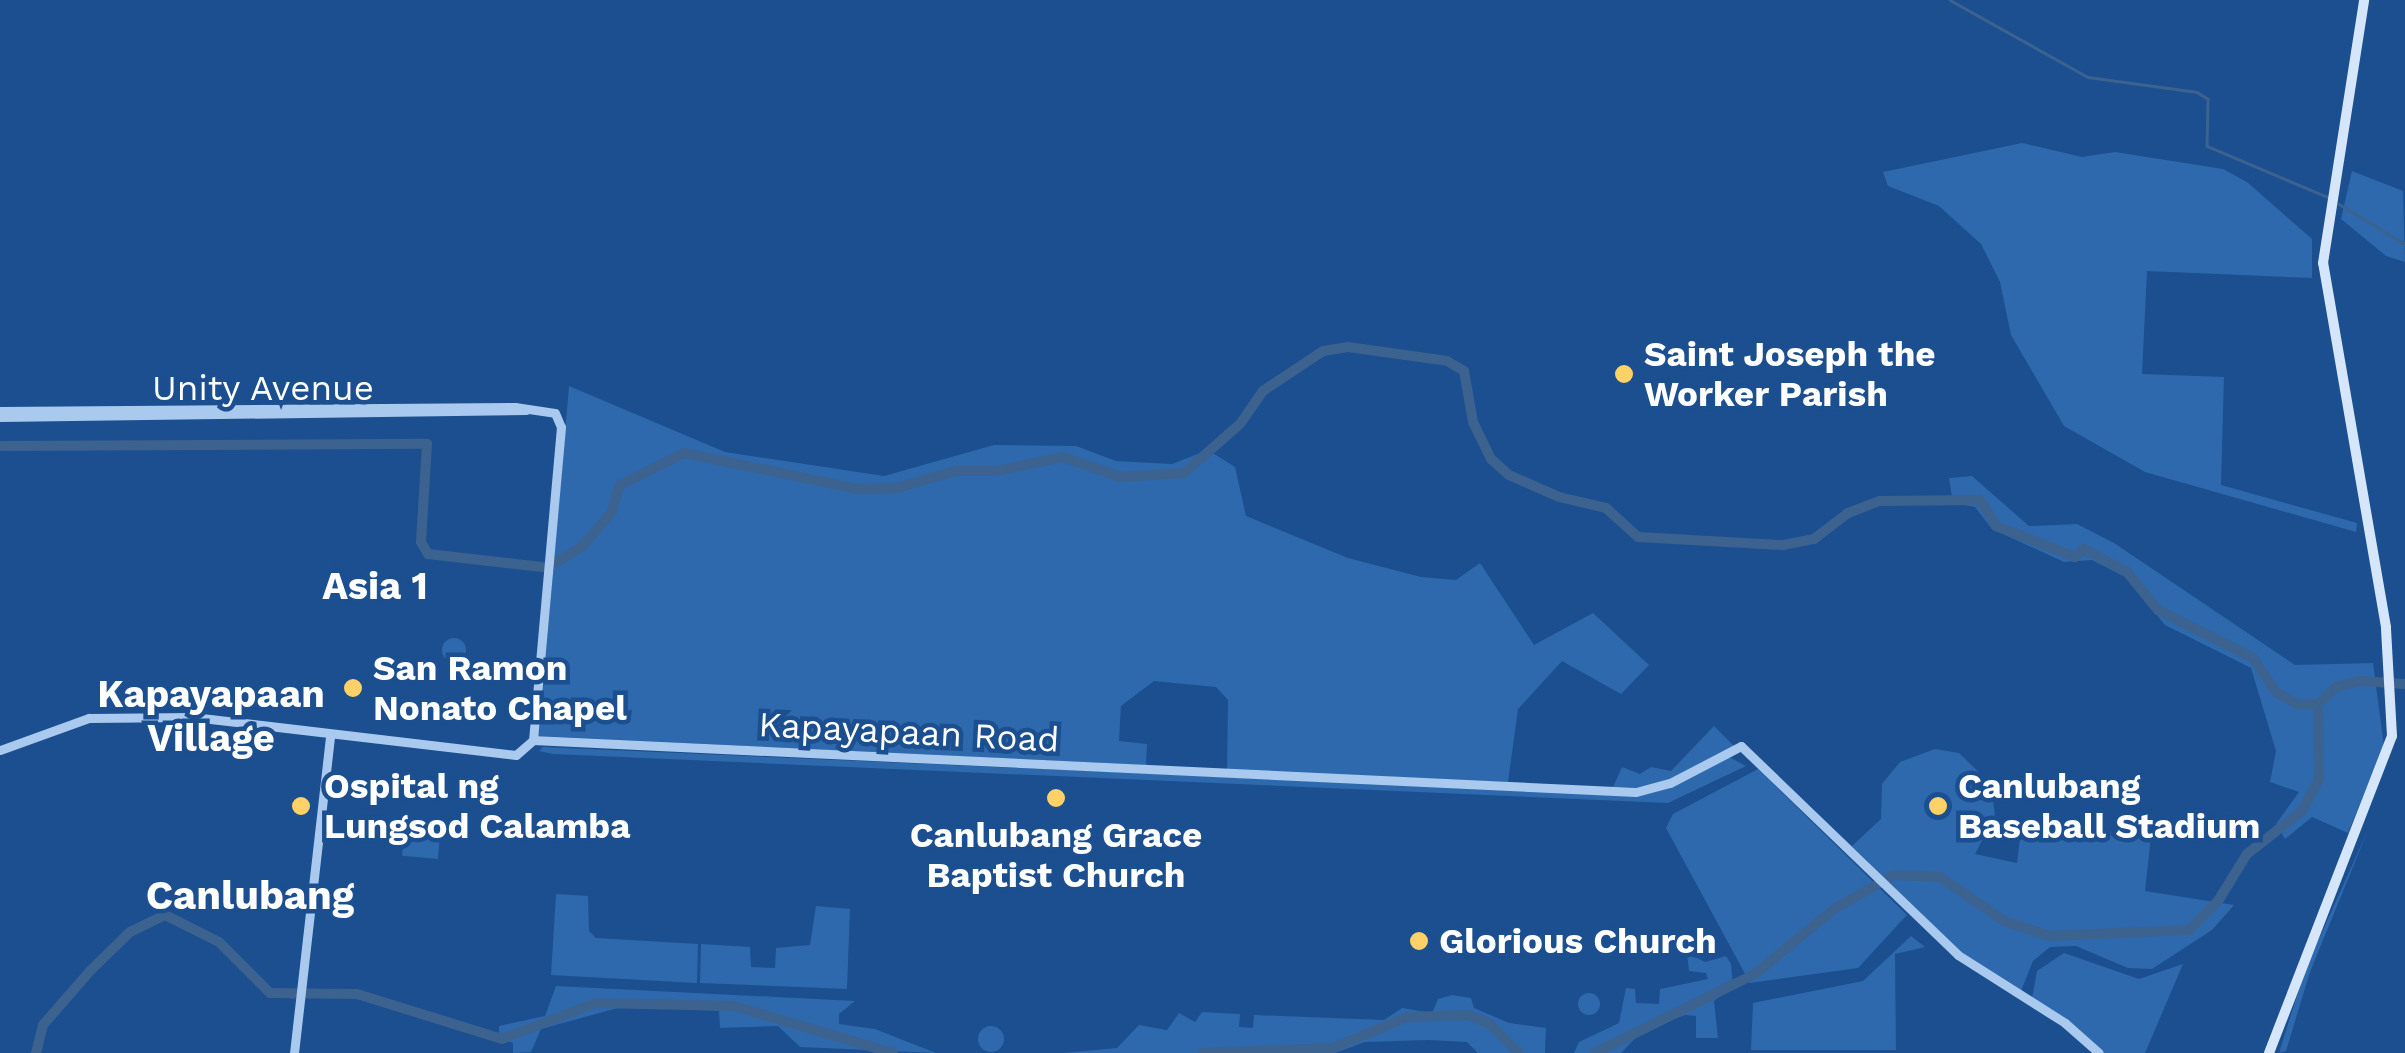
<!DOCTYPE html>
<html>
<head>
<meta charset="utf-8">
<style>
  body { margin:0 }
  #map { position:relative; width:2405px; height:1053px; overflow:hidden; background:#1b4f8f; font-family:"Work Sans",sans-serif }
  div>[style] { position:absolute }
  .green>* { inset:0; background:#2e69ad; transform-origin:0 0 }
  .round { border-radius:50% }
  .stream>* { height:2.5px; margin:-1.25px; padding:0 1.25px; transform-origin:1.25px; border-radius:1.25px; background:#3c6290 }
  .river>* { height:10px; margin:-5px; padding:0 5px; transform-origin:5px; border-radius:5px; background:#3c6290 }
  .tertiary>* { height:9px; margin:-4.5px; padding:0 4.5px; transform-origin:4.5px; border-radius:4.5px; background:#a9c9ee }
  .secondary>* { height:10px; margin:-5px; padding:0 5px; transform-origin:5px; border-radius:5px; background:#d6e6fa }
  .dots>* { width:28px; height:28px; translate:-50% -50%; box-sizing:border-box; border:5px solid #1b4f8f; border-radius:50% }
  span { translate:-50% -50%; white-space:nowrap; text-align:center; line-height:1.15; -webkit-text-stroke:9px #1b4f8f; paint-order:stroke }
  .poi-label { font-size:35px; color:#fff; font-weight:700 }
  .left { translate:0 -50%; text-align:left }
  .street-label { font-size:35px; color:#fff }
  .neighbourhood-label { font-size:38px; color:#fff; font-weight:700 }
  .quarter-label { font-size:40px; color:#fff; font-weight:700 }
</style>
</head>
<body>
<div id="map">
  <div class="green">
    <div style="clip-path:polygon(2022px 143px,2082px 157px,2115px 152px,2223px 169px,2247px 182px,2312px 239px,2312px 278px,2147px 271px,2142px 374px,2224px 377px,2221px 485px,2357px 523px,2356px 532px,2145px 472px,2064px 426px,2011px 335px,2000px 282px,1981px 244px,1939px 206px,1888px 186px,1883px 172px)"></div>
    <div style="clip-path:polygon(2352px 171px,2403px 191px,2405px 262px,2386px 256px,2341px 219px)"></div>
    <div style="clip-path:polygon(569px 386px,725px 452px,884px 476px,994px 445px,1076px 446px,1116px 461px,1172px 464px,1208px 450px,1235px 467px,1246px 516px,1348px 558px,1421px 577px,1456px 580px,1480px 563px,1534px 645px,1593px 613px,1649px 665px,1621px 694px,1562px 661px,1518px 709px,1508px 782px,1227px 770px,1228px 700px,1216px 687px,1154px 681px,1121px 706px,1119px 741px,1147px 744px,1146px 765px,539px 736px)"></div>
    <div style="clip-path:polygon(1972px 476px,2029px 526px,2077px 524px,2114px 543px,2295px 665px,2373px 663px,2384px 746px,2348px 833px,2312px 817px,2285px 839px,2276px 824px,2299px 792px,2270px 782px,2276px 751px,2251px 668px,2165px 625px,2127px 578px,2092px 560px,2064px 562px,1992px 529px,1975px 507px,1953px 503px,1949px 478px)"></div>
    <div class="round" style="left:442px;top:638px;width:24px;height:24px"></div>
    <div style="clip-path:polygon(1714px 726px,1734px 746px,1678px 776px,1643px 788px,1613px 787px,1622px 767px,1640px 774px,1651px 767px,1671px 771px)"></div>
    <div style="clip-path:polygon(543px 747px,1635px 795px,1671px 786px,1729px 757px,1746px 766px,1668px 803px,553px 754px,539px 751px)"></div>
    <div style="clip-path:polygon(1935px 749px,1959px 753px,1991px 784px,1995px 816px,1975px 854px,2017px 863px,2022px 822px,2151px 836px,2145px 891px,2234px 905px,2212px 930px,2152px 969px,2128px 968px,2076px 946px,2050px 947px,2033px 961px,2021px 991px,1967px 958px,1852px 846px,1881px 819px,1882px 784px,1900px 762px)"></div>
    <div style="clip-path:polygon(1758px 769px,1907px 915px,1858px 968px,1750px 983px,1666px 828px,1673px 814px)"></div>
    <div style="left:405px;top:822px;width:36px;height:34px;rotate:5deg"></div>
    <div style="clip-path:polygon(2368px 830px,2310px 972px,2286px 1051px,2279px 1053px,2305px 970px)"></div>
    <div style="clip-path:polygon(556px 894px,588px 896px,589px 931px,596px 938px,698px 944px,697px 983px,551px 975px)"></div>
    <div style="clip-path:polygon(816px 906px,850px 909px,847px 989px,700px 983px,701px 944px,750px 947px,751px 967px,775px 968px,776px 948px,810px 945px)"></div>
    <div style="clip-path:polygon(167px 914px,219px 938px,262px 986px,297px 1000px,262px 991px,219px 946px)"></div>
    <div style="clip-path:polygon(1911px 936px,1925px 947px,1895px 954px,1896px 1050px,1751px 1050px,1753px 1003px,1863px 981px)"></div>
    <div style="clip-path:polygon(1687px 953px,1705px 962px,1726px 956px,1731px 964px,1733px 986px,1714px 1001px,1718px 1038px,1696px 1038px,1696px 1016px,1686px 1015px,1647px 1026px,1621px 1053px,1574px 1053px,1579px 1042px,1619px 1023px,1626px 988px,1635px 989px,1636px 1003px,1659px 1004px,1660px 989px,1708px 979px,1706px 973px,1689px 971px)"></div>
    <div style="clip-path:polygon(2064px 953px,2139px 979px,2183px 964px,2145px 1053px,2102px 1053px,2032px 998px,2037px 971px)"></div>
    <div style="clip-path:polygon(556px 986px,855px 1001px,839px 1014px,839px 1024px,875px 1029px,936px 1053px,800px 1047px,778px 1026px,720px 1028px,719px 1011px,625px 1006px,541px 1029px,531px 1052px,513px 1053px,513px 1043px,499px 1039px,499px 1026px,545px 1016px)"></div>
    <div class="round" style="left:1578px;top:993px;width:22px;height:22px"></div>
    <div style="clip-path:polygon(1452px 995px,1471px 998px,1474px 1008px,1509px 1023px,1546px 1028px,1545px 1053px,1478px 1053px,1467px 1042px,1428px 1040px,1365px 1042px,1335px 1053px,1063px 1053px,1117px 1048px,1139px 1025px,1167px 1030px,1179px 1013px,1195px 1022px,1202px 1012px,1240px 1014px,1239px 1027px,1253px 1028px,1254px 1015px,1384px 1020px,1402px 1008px,1432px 1013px,1438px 999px)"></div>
    <div class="round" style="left:978px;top:1026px;width:26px;height:26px"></div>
  </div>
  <div class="stream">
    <div style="left:1950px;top:0;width:158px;rotate:29.2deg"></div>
    <div style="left:2088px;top:77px;width:110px;rotate:7.8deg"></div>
    <div style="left:2197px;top:92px;width:13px;rotate:32deg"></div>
    <div style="left:2208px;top:99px;width:47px;rotate:91.2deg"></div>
    <div style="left:2207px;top:146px;width:131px;rotate:22.9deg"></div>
    <div style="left:2339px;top:204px;width:77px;rotate:31.2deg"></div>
  </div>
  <div class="river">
    <div style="left:0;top:446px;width:427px;rotate:-0.3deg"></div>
    <div style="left:427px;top:444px;width:98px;rotate:93.5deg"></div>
    <div style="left:421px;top:542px;width:14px;rotate:60deg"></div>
    <div style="left:428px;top:554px;width:115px;rotate:6.5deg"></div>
    <div style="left:555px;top:563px;width:31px;rotate:-31deg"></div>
    <div style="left:582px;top:547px;width:46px;rotate:-49.4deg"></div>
    <div style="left:612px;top:512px;width:27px;rotate:-75deg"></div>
    <div style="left:619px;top:486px;width:73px;rotate:-26.9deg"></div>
    <div style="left:684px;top:453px;width:178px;rotate:11.7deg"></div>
    <div style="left:858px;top:489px;width:39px;rotate:-1deg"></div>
    <div style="left:897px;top:488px;width:60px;rotate:-16.3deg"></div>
    <div style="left:955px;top:471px;width:42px"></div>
    <div style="left:997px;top:471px;width:67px;rotate:-12deg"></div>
    <div style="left:1063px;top:457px;width:60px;rotate:19.3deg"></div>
    <div style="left:1120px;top:477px;width:64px;rotate:-3.6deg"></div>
    <div style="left:1184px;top:473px;width:74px;rotate:-41.2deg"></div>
    <div style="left:1240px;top:424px;width:40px;rotate:-55.1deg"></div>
    <div style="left:1263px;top:391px;width:72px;rotate:-33.7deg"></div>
    <div style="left:1323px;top:351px;width:25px;rotate:-9deg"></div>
    <div style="left:1348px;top:347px;width:100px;rotate:8deg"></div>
    <div style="left:1447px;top:361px;width:20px;rotate:30deg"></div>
    <div style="left:1464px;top:371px;width:52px;rotate:80deg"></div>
    <div style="left:1473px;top:422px;width:41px;rotate:64.1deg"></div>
    <div style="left:1491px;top:459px;width:24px;rotate:42deg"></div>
    <div style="left:1509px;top:475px;width:55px;rotate:23.7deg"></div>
    <div style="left:1559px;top:497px;width:48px;rotate:13.2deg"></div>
    <div style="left:1606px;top:508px;width:43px;rotate:42.2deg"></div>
    <div style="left:1638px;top:537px;width:145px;rotate:3.2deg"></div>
    <div style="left:1783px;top:545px;width:32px;rotate:-11deg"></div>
    <div style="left:1814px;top:539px;width:43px;rotate:-37.4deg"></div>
    <div style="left:1848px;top:513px;width:34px;rotate:-21deg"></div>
    <div style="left:1880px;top:501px;width:100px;rotate:-0.6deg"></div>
    <div style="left:1980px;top:500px;width:31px;rotate:58deg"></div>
    <div style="left:1996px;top:526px;width:85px;rotate:21.4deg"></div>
    <div style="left:2075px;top:557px;width:12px;rotate:-42deg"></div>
    <div style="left:2084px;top:549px;width:49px;rotate:28.1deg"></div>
    <div style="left:2127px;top:572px;width:49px;rotate:50.8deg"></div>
    <div style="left:2158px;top:610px;width:106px;rotate:26.8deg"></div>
    <div style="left:2253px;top:658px;width:41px;rotate:55.9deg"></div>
    <div style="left:2276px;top:692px;width:24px;rotate:30deg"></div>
    <div style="left:2297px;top:704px;width:21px"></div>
    <div style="left:36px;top:1053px;width:29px;rotate:-76deg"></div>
    <div style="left:43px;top:1025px;width:72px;rotate:-49deg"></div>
    <div style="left:90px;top:971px;width:56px;rotate:-44.3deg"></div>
    <div style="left:130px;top:932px;width:39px;rotate:-26deg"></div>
    <div style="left:165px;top:915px;width:60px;rotate:26.6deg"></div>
    <div style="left:219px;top:942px;width:72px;rotate:45deg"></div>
    <div style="left:270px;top:993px;width:87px;rotate:0.7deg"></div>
    <div style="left:357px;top:994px;width:152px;rotate:17.2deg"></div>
    <div style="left:502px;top:1039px;width:101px;rotate:-21deg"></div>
    <div style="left:596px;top:1003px;width:138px;rotate:1.2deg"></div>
    <div style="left:734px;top:1006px;width:166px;rotate:16.5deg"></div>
    <div style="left:1203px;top:1053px;width:130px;rotate:-2.2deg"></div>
    <div style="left:1333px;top:1048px;width:80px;rotate:-22.7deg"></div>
    <div style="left:1407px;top:1017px;width:61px;rotate:-1.9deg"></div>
    <div style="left:1468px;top:1015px;width:24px;rotate:22deg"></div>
    <div style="left:1490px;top:1024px;width:41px;rotate:45deg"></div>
    <div style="left:1595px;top:1053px;width:178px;rotate:-26.3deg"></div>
    <div style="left:1755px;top:974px;width:102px;rotate:-39.4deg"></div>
    <div style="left:1834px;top:909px;width:69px;rotate:-29.5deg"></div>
    <div style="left:1894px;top:875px;width:46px;rotate:2.5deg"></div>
    <div style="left:1940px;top:877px;width:78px;rotate:34.5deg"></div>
    <div style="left:2004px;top:921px;width:48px;rotate:18.1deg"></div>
    <div style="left:2050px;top:936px;width:139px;rotate:-2.5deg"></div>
    <div style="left:2189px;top:930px;width:41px;rotate:-45deg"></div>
    <div style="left:2218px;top:901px;width:55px;rotate:-58.3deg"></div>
    <div style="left:2247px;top:854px;width:70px;rotate:-38deg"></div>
    <div style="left:2302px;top:811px;width:36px;rotate:-62deg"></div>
    <div style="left:2319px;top:779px;width:75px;rotate:-90.8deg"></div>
    <div style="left:2318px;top:704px;width:25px;rotate:-43deg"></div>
    <div style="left:2336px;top:687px;width:25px;rotate:-14deg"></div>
    <div style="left:2360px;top:681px;width:45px;rotate:3.8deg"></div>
  </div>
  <div class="tertiary">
    <div style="left:0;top:411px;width:515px;rotate:-0.45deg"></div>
    <div style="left:515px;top:407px;width:40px;rotate:8.5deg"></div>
    <div style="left:555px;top:413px;width:15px;rotate:67deg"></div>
    <div style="left:561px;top:427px;width:314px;rotate:95.1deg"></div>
    <div style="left:0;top:417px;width:526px;rotate:-0.76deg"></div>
    <div style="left:533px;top:740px;width:1104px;rotate:2.7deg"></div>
    <div style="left:1636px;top:792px;width:35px;rotate:-15deg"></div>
    <div style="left:1670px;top:783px;width:80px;rotate:-27.5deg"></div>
    <div style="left:1741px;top:746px;width:301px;rotate:43.9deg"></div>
    <div style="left:1958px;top:955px;width:127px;rotate:32.4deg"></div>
    <div style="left:2065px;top:1023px;width:45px;rotate:41.4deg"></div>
    <div style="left:0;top:750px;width:95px;rotate:-19.8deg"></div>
    <div style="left:89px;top:718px;width:104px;rotate:-0.6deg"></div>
    <div style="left:193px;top:717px;width:325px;rotate:6.7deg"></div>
    <div style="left:516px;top:755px;width:23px;rotate:-41deg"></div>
    <div style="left:294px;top:1053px;width:319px;rotate:-83.5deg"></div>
  </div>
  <div class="secondary">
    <div style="left:2269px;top:1053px;width:340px;rotate:-68.8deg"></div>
    <div style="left:2392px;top:736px;width:109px;rotate:-93.2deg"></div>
    <div style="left:2386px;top:627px;width:369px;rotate:-99.8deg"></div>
    <div style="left:2323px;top:263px;width:266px;rotate:-81.1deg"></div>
  </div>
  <div class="dots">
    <div style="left:1624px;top:374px;background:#ffd166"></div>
    <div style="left:353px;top:688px;background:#ffd166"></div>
    <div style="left:1056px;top:798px;background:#ffd166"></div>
    <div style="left:301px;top:806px;background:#ffd166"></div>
    <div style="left:1938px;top:806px;background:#ffd166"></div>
    <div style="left:1419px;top:941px;background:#ffd166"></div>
  </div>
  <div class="poi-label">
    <span class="left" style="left:1644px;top:374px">Saint Joseph the<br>Worker Parish</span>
    <span class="left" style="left:373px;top:688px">San Ramon<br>Nonato Chapel</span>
    <span class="left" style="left:324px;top:806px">Ospital ng<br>Lungsod Calamba</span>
    <span class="left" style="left:1958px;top:806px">Canlubang<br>Baseball Stadium</span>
    <span style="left:1056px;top:855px">Canlubang Grace<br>Baptist Church</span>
    <span class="left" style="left:1439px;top:941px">Glorious Church</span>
  </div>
  <div class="street-label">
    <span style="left:263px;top:388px">Unity Avenue</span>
    <span style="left:909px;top:732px;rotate:3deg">Kapayapaan Road</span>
  </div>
  <div class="neighbourhood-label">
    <span style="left:375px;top:587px">Asia 1</span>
    <span style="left:211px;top:717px">Kapayapaan<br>Village</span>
  </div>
  <div class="quarter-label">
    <span style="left:250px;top:896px">Canlubang</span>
  </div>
</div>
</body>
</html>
